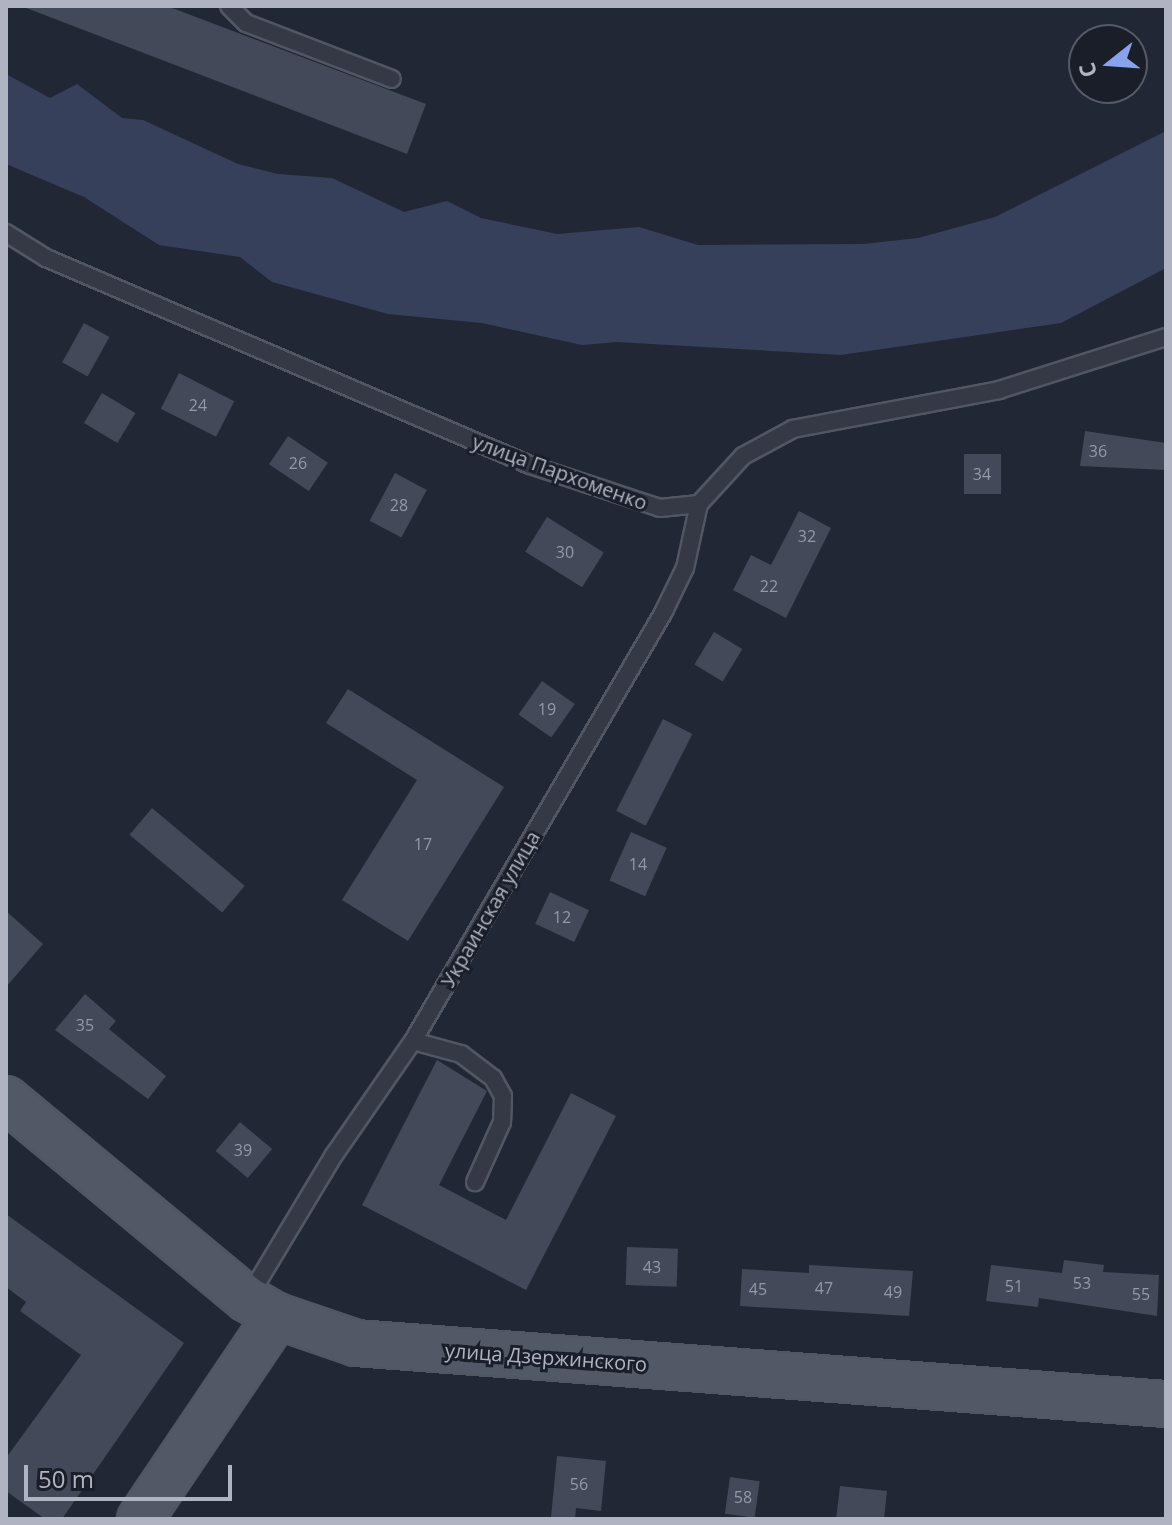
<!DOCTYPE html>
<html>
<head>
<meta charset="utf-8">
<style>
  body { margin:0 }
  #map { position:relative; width:1172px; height:1525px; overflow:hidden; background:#212734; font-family:"Open Sans",sans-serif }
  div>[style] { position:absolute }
  .water>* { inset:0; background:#36405a }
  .building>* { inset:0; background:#434959; transform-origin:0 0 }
  .roads { filter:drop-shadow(2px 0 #525663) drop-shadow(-2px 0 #525663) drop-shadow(0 2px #525663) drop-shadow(0 -2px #525663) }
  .service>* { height:16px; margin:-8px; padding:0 8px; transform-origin:8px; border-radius:8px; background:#343945 }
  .primary>* { height:44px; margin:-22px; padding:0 22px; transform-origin:22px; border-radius:22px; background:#525865 }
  span { translate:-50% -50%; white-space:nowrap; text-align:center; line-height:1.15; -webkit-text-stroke:6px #1a1e29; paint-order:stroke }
  .number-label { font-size:16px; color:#9498a8 }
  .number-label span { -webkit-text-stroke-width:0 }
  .street-label { font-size:20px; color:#afb3c2 }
  .frame { position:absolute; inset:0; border:8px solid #afb3c2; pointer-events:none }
  .north { position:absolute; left:1068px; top:24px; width:80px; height:80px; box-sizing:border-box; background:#1a1e29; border:2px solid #565a66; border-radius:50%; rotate:253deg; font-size:22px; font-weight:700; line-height:32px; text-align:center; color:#afb3c2 }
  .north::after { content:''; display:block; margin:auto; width:28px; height:36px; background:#88a2ed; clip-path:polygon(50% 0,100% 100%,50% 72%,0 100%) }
  .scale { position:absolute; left:24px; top:1465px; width:208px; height:36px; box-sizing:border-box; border:4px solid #afb3c2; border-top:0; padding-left:10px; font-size:24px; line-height:28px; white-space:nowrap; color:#afb3c2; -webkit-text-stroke:6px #1a1e29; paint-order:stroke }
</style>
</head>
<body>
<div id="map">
  <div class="water">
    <div style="clip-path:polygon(6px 74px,50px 98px,77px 84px,122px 118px,143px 120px,238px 164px,278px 174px,332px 178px,404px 212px,447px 201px,481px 218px,557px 234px,639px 227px,698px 245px,863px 244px,918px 238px,995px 217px,1166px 131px,1166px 268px,1061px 323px,841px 355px,617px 342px,582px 345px,482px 323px,388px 314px,272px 282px,240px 257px,159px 245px,84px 197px,6px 164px)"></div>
  </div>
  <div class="building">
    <div style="clip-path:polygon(21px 6px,167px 6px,426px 104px,407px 154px)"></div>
    <div style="left:84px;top:323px;width:29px;height:45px;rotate:29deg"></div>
    <div style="left:179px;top:373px;width:62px;height:40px;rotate:27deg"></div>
    <div style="left:102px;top:393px;width:39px;height:35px;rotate:31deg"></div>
    <div style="clip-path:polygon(1085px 431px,1166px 443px,1166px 470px,1080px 466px)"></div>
    <div style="left:288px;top:436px;width:48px;height:34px;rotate:34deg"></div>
    <div style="left:964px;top:454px;width:37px;height:40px"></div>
    <div style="left:395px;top:473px;width:36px;height:54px;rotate:28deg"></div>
    <div style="clip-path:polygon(799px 511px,831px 528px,786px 618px,733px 590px,751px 555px,771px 565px)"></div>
    <div style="left:547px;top:517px;width:67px;height:41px;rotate:32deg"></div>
    <div style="left:714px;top:632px;width:33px;height:38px;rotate:31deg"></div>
    <div style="left:542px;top:681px;width:40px;height:41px;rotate:35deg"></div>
    <div style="clip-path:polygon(348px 689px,504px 787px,408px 941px,342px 900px,417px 780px,326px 723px)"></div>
    <div style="left:663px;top:719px;width:33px;height:103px;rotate:27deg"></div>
    <div style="left:152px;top:808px;width:121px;height:35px;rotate:40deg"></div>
    <div style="left:631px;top:832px;width:39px;height:53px;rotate:24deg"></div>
    <div style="left:550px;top:892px;width:43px;height:35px;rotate:25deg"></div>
    <div style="clip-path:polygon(6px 911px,43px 944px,6px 987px)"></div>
    <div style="clip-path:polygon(85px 994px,116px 1021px,109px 1029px,166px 1076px,148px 1099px,55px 1030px)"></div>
    <div style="clip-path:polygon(437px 1060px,487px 1091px,439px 1185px,506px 1220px,571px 1093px,616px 1116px,526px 1290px,362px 1205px)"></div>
    <div style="left:240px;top:1122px;width:42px;height:38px;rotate:40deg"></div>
    <div style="clip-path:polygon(6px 1214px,184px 1343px,62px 1519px,45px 1519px,6px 1491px,6px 1458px,81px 1355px,20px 1311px,26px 1302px,6px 1287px)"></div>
    <div style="left:627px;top:1247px;width:51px;height:38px;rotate:2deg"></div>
    <div style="clip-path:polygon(1064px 1260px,1104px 1265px,1103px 1272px,1159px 1275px,1157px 1316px,1039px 1298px,1038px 1307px,986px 1301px,991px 1265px,1062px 1273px)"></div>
    <div style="clip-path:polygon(809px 1265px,913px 1271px,909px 1316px,740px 1306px,742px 1269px,809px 1273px)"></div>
    <div style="clip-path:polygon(557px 1456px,606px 1461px,601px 1511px,576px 1508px,575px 1519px,551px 1517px)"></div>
    <div style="left:730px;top:1477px;width:30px;height:37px;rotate:8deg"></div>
    <div style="clip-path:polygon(840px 1486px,887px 1491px,884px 1519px,836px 1519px)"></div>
  </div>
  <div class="roads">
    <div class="service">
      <div style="left:229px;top:6px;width:24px;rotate:45deg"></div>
      <div style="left:246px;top:23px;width:156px;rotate:21deg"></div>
      <div style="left:6px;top:233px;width:47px;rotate:32deg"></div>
      <div style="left:46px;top:258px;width:526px;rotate:23.16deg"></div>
      <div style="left:530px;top:465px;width:137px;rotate:18.3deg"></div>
      <div style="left:660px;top:508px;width:39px;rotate:-6deg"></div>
      <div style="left:699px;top:504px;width:65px;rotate:-47.5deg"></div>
      <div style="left:743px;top:456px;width:57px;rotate:-28.4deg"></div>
      <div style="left:793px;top:429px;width:210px;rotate:-10.7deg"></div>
      <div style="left:999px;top:390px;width:175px;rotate:-17.6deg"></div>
      <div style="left:413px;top:1041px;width:50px;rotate:15.2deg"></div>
      <div style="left:461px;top:1054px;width:40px;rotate:37deg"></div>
      <div style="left:493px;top:1078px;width:21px;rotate:61deg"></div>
      <div style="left:503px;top:1096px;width:26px;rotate:92deg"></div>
      <div style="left:502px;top:1122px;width:66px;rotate:114.2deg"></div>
      <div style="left:248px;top:1298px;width:167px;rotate:-59deg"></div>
      <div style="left:334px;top:1155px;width:139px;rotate:-55.3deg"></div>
      <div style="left:413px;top:1041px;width:498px;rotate:-59.7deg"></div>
      <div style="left:664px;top:611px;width:48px;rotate:-64deg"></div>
      <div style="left:685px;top:568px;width:66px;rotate:-77.7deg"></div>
    </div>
    <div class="primary">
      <div style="left:6px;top:1099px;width:313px;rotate:39.7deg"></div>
      <div style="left:247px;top:1299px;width:34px;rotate:30deg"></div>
      <div style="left:277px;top:1316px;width:83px;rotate:18.9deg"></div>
      <div style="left:356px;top:1343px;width:812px;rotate:4.31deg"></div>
      <div style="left:140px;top:1519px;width:245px;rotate:-56deg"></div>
    </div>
  </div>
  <div class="number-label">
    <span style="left:198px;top:405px">24</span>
    <span style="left:1098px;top:451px">36</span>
    <span style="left:298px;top:463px">26</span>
    <span style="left:982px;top:474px">34</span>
    <span style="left:399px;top:505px">28</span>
    <span style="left:807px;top:536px">32</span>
    <span style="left:565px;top:552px">30</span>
    <span style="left:769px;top:586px">22</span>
    <span style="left:547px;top:709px">19</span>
    <span style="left:423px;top:844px">17</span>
    <span style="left:638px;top:864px">14</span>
    <span style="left:562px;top:917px">12</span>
    <span style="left:85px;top:1025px">35</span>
    <span style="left:243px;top:1150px">39</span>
    <span style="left:652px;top:1267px">43</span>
    <span style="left:1082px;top:1283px">53</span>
    <span style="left:1014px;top:1286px">51</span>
    <span style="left:824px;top:1288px">47</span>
    <span style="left:758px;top:1289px">45</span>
    <span style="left:893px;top:1292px">49</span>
    <span style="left:1141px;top:1294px">55</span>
    <span style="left:579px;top:1484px">56</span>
    <span style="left:743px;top:1497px">58</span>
  </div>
  <div class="street-label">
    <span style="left:560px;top:472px;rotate:20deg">улица Пархоменко</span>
    <span style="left:490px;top:909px;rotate:-60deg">Украинская улица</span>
    <span style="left:546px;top:1357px;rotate:4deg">улица Дзержинского</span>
  </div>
  <div class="frame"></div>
  <div class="north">С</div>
  <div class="scale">50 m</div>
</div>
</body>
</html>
